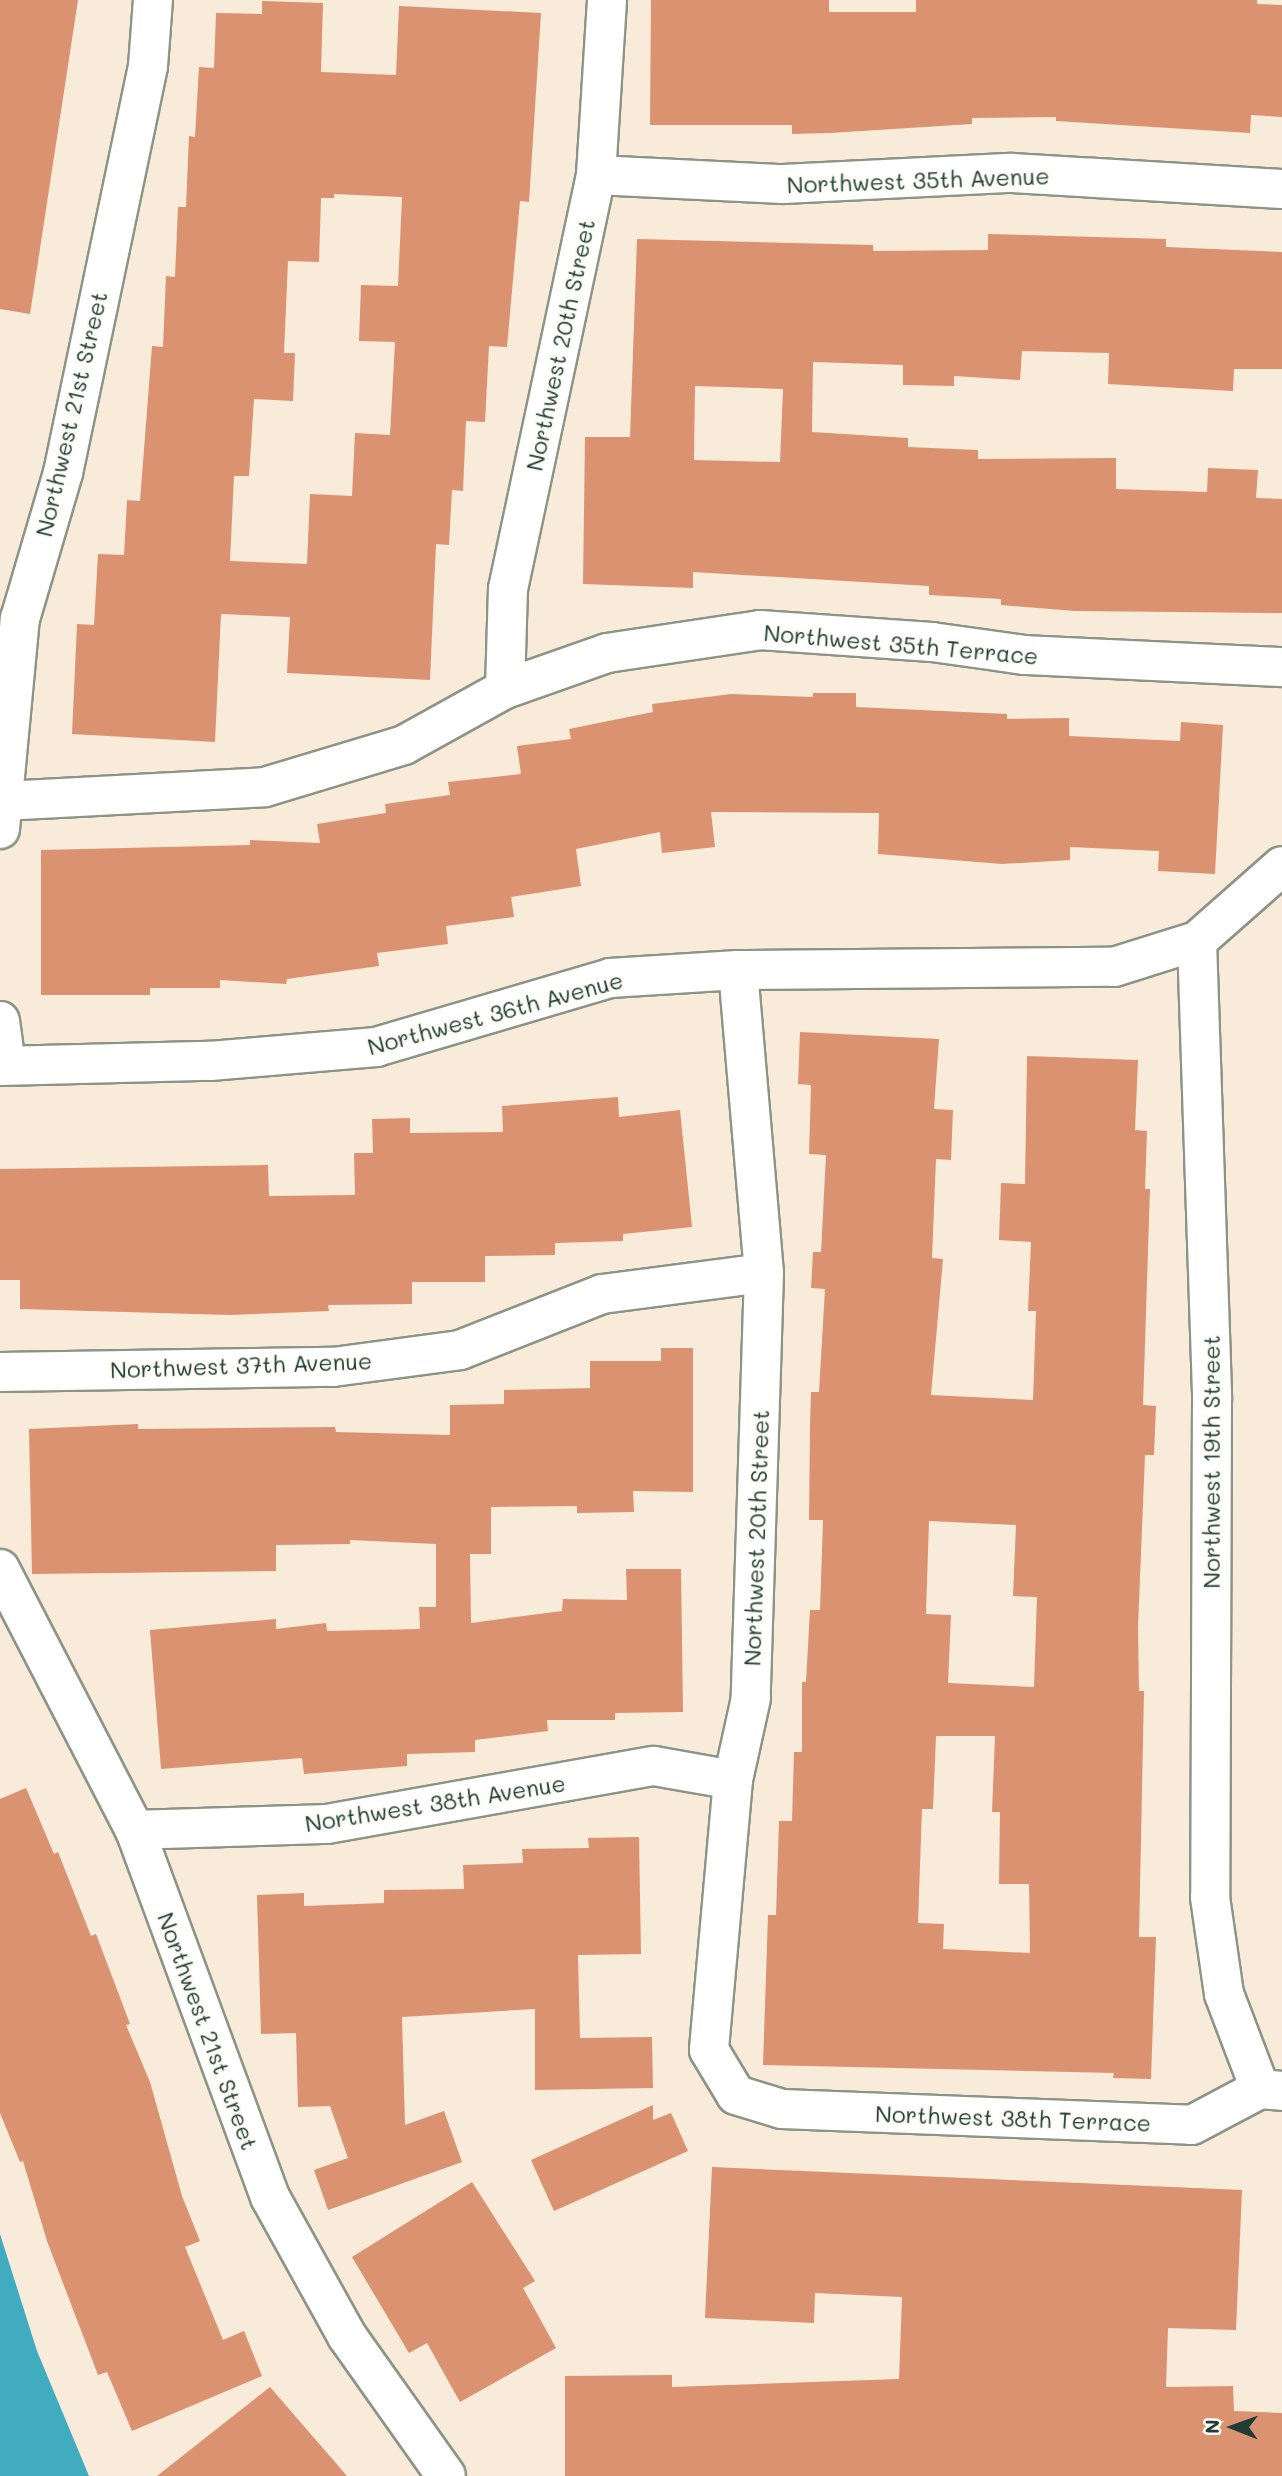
<!DOCTYPE html>
<html>
<head>
<meta charset="utf-8">
<style>
  body { margin:0 }
  #map { position:relative; width:1282px; height:2476px; overflow:hidden; background:#f8ebd9; font-family:Mali,sans-serif }
  div>[style] { position:absolute }
  .water>* { inset:0; background:#41abc0 }
  .building>* { inset:0; background:#da9270 }
  .roads { filter:drop-shadow(2px 0 #8c9486) drop-shadow(-2px 0 #8c9486) drop-shadow(0 2px #8c9486) drop-shadow(0 -2px #8c9486) }
  .street>* { height:38px; margin:-19px; padding:0 19px; transform-origin:19px; border-radius:19px; background:#fff }
  span { translate:-50% -50%; white-space:nowrap; text-align:center; line-height:1.15; -webkit-text-stroke:5px #fdfcf7; paint-order:stroke }
  .street-label { font-size:23px; color:#1f3d34 }
  .north { position:absolute; left:1198px; top:2392px; width:70px; height:70px; -webkit-text-stroke:5px #fdfcf7; paint-order:stroke; rotate:271deg; font-size:19px; font-weight:700; line-height:28px; text-align:center; color:#1f3d34 }
  .north::after { content:''; display:block; margin:auto; width:24px; height:32px; background:#1f3d34; clip-path:polygon(50% 0,100% 100%,50% 72%,0 100%) }
</style>
</head>
<body>
<div id="map">
  <div class="water">
    <div style="clip-path:polygon(0 2234px,37px 2351px,89px 2476px,0 2476px)"></div>
  </div>
  <div class="building">
    <div style="clip-path:polygon(0 0,78px 0,30px 314px,0 309px)"></div>
    <div style="clip-path:polygon(651px 0,829px 0,829px 12px,916px 12px,916px 0,1257px 0,1257px 4px,1282px 5px,1282px 117px,1251px 115px,1250px 133px,1056px 121px,1056px 117px,972px 118px,972px 124px,830px 133px,792px 134px,792px 125px,650px 125px)"></div>
    <div style="clip-path:polygon(evenodd,262px 1px,323px 3px,321px 72px,396px 75px,399px 6px,541px 13px,529px 202px,520px 201px,507px 347px,489px 346px,485px 422px,466px 421px,463px 491px,452px 490px,449px 545px,436px 544px,430px 680px,287px 673px,290px 617px,221px 614px,215px 742px,72px 734px,77px 624px,94px 625px,98px 554px,124px 555px,127px 500px,140px 501px,152px 346px,163px 347px,166px 276px,175px 277px,178px 207px,186px 207px,189px 136px,195px 137px,199px 67px,214px 68px,216px 13px,262px 14px,262px 1px,334px 194px,402px 197px,398px 286px,361px 285px,359px 341px,395px 342px,390px 435px,355px 433px,352px 496px,310px 494px,307px 564px,230px 561px,234px 476px,249px 476px,254px 399px,293px 401px,295px 353px,284px 353px,288px 261px,319px 262px,321px 198px,334px 198px,334px 194px)"></div>
    <div style="clip-path:polygon(evenodd,988px 234px,1166px 239px,1166px 247px,1282px 252px,1282px 369px,1234px 369px,1233px 391px,1108px 384px,1109px 353px,1022px 351px,1020px 380px,954px 376px,954px 386px,903px 385px,903px 365px,813px 362px,812px 432px,908px 438px,908px 447px,978px 450px,978px 459px,1116px 458px,1116px 489px,1207px 492px,1208px 468px,1258px 470px,1256px 498px,1282px 499px,1282px 613px,1075px 611px,1001px 605px,1001px 599px,929px 595px,929px 586px,693px 572px,693px 588px,583px 584px,585px 437px,630px 437px,637px 239px,873px 245px,873px 251px,988px 250px,988px 234px,695px 386px,783px 389px,780px 462px,694px 460px,695px 386px)"></div>
    <div style="clip-path:polygon(813px 693px,856px 693px,856px 707px,1007px 714px,1007px 719px,1069px 718px,1069px 736px,1180px 741px,1181px 722px,1223px 725px,1215px 874px,1158px 871px,1159px 851px,1070px 847px,1070px 860px,1002px 864px,878px 854px,879px 813px,711px 812px,715px 847px,662px 853px,660px 832px,576px 849px,581px 886px,511px 897px,514px 917px,446px 926px,448px 944px,377px 953px,379px 966px,287px 979px,286px 984px,220px 980px,220px 988px,150px 988px,150px 995px,41px 995px,41px 850px,250px 845px,250px 840px,320px 843px,317px 824px,386px 813px,385px 804px,450px 795px,448px 782px,521px 774px,517px 746px,571px 739px,569px 729px,653px 712px,652px 704px,731px 694px,813px 697px)"></div>
    <div style="clip-path:polygon(evenodd,800px 1032px,939px 1039px,934px 1109px,953px 1110px,951px 1160px,936px 1159px,932px 1258px,943px 1259px,931px 1395px,1033px 1400px,1036px 1311px,1028px 1311px,1031px 1242px,999px 1240px,1001px 1183px,1025px 1184px,1027px 1056px,1138px 1060px,1135px 1130px,1147px 1131px,1145px 1189px,1150px 1189px,1143px 1405px,1156px 1406px,1154px 1455px,1145px 1455px,1138px 1627px,1139px 1691px,1144px 1691px,1139px 1937px,1156px 1937px,1151px 2079px,1113px 2078px,1114px 2073px,763px 2065px,768px 1915px,776px 1915px,779px 1821px,792px 1821px,794px 1752px,802px 1752px,802px 1682px,806px 1682px,810px 1610px,820px 1610px,823px 1520px,809px 1520px,810px 1425px,811px 1392px,819px 1392px,825px 1289px,811px 1288px,813px 1252px,821px 1252px,826px 1155px,809px 1154px,811px 1085px,798px 1084px,800px 1032px,929px 1521px,1016px 1525px,1013px 1596px,1037px 1597px,1034px 1687px,948px 1683px,951px 1615px,926px 1614px,929px 1521px,800px 1032px,936px 1736px,995px 1736px,992px 1812px,1000px 1812px,999px 1884px,1029px 1884px,1030px 1953px,943px 1949px,944px 1924px,918px 1923px,922px 1809px,933px 1809px,936px 1736px)"></div>
    <div style="clip-path:polygon(618px 1097px,619px 1117px,680px 1110px,692px 1227px,623px 1234px,623px 1241px,555px 1243px,555px 1255px,485px 1256px,485px 1282px,412px 1282px,412px 1304px,328px 1305px,329px 1311px,230px 1315px,20px 1309px,20px 1280px,0 1280px,0 1169px,268px 1165px,269px 1196px,355px 1195px,354px 1153px,373px 1153px,372px 1119px,410px 1118px,410px 1133px,503px 1132px,502px 1106px)"></div>
    <div style="clip-path:polygon(661px 1348px,693px 1348px,693px 1492px,633px 1491px,634px 1512px,577px 1513px,577px 1506px,491px 1507px,491px 1554px,470px 1554px,471px 1623px,562px 1611px,563px 1599px,627px 1600px,626px 1569px,681px 1569px,683px 1712px,615px 1713px,615px 1720px,547px 1720px,548px 1731px,475px 1740px,475px 1752px,407px 1754px,407px 1766px,304px 1774px,302px 1758px,161px 1769px,150px 1630px,276px 1619px,276px 1629px,326px 1623px,327px 1631px,420px 1629px,419px 1607px,436px 1607px,436px 1544px,350px 1540px,350px 1544px,276px 1545px,276px 1571px,32px 1574px,29px 1429px,138px 1424px,138px 1429px,335px 1427px,336px 1432px,450px 1435px,450px 1405px,504px 1404px,504px 1390px,590px 1388px,590px 1361px,661px 1361px)"></div>
    <div style="clip-path:polygon(26px 1788px,54px 1854px,58px 1852px,91px 1936px,96px 1934px,130px 2024px,126px 2025px,150px 2082px,182px 2196px,200px 2241px,185px 2247px,223px 2340px,244px 2331px,262px 2376px,132px 2431px,107px 2372px,98px 2375px,47px 2241px,23px 2161px,20px 2162px,0 2113px,0 1799px)"></div>
    <div style="clip-path:polygon(639px 1837px,641px 1954px,578px 1955px,580px 2038px,652px 2037px,653px 2088px,535px 2090px,535px 2009px,402px 2017px,405px 2125px,444px 2111px,462px 2162px,328px 2210px,314px 2170px,348px 2158px,330px 2106px,298px 2107px,296px 2033px,261px 2034px,257px 1895px,304px 1893px,304px 1906px,384px 1903px,384px 1890px,464px 1889px,463px 1865px,523px 1863px,522px 1849px,589px 1848px,588px 1838px)"></div>
    <div style="clip-path:polygon(653px 2105px,653px 2120px,671px 2113px,688px 2151px,554px 2211px,531px 2160px)"></div>
    <div style="clip-path:polygon(712px 2167px,1242px 2190px,1236px 2330px,1168px 2328px,1166px 2387px,1233px 2386px,1234px 2411px,1282px 2413px,1282px 2476px,565px 2476px,565px 2376px,672px 2375px,672px 2387px,899px 2379px,902px 2297px,815px 2293px,814px 2323px,705px 2318px)"></div>
    <div style="clip-path:polygon(472px 2182px,535px 2281px,523px 2288px,556px 2348px,460px 2402px,427px 2343px,409px 2353px,352px 2257px)"></div>
    <div style="clip-path:polygon(270px 2387px,347px 2476px,157px 2476px)"></div>
  </div>
  <div class="roads">
    <div class="street">
      <div style="left:596px;top:175px;width:187px;rotate:2.8deg"></div>
      <div style="left:783px;top:184px;width:229px;rotate:-2.8deg"></div>
      <div style="left:1012px;top:173px;width:270px;rotate:3.4deg"></div>
      <div style="left:505px;top:689px;width:100px;rotate:-88.3deg"></div>
      <div style="left:508px;top:589px;width:423px;rotate:-78deg"></div>
      <div style="left:596px;top:175px;width:175px;rotate:-86.4deg"></div>
      <div style="left:2px;top:801px;width:263px;rotate:-3deg"></div>
      <div style="left:265px;top:787px;width:145px;rotate:-16.8deg"></div>
      <div style="left:404px;top:745px;width:115px;rotate:-29deg"></div>
      <div style="left:505px;top:689px;width:108px;rotate:-19.4deg"></div>
      <div style="left:607px;top:653px;width:155px;rotate:-8.5deg"></div>
      <div style="left:760px;top:630px;width:172px;rotate:4deg"></div>
      <div style="left:932px;top:642px;width:94px;rotate:8deg"></div>
      <div style="left:1025px;top:655px;width:257px;rotate:2.7deg"></div>
      <div style="left:0;top:829px;width:211px;rotate:-84.6deg"></div>
      <div style="left:20px;top:619px;width:152px;rotate:-73.6deg"></div>
      <div style="left:63px;top:473px;width:416px;rotate:-78.2deg"></div>
      <div style="left:148px;top:66px;width:66px;rotate:-85.7deg"></div>
      <div style="left:1197px;top:941px;width:459px;rotate:88.1deg"></div>
      <div style="left:1212px;top:1400px;width:497px;rotate:90.2deg"></div>
      <div style="left:1210px;top:1897px;width:98px;rotate:81.8deg"></div>
      <div style="left:1224px;top:1994px;width:102px;rotate:69.2deg"></div>
      <div style="left:738px;top:970px;width:304px;rotate:85.1deg"></div>
      <div style="left:764px;top:1273px;width:425px;rotate:91.8deg"></div>
      <div style="left:751px;top:1698px;width:84px;rotate:102.4deg"></div>
      <div style="left:733px;top:1780px;width:271px;rotate:95.1deg"></div>
      <div style="left:709px;top:2050px;width:52px;rotate:59deg"></div>
      <div style="left:736px;top:2095px;width:48px;rotate:16.9deg"></div>
      <div style="left:782px;top:2109px;width:410px;rotate:2.2deg"></div>
      <div style="left:1192px;top:2125px;width:77px;rotate:-27.9deg"></div>
      <div style="left:1260px;top:2089px;width:22px;rotate:5deg"></div>
      <div style="left:0;top:1021px;width:44px;rotate:82.2deg"></div>
      <div style="left:0;top:1066px;width:210px;rotate:-1.4deg"></div>
      <div style="left:210px;top:1061px;width:167px;rotate:-4.8deg"></div>
      <div style="left:376px;top:1047px;width:244px;rotate:-16.4deg"></div>
      <div style="left:610px;top:978px;width:128px;rotate:-3.6deg"></div>
      <div style="left:738px;top:970px;width:376px;rotate:-0.5deg"></div>
      <div style="left:1114px;top:967px;width:87px;rotate:-17.4deg"></div>
      <div style="left:1197px;top:941px;width:113px;rotate:-41.4deg"></div>
      <div style="left:0;top:1372px;width:333px;rotate:-0.9deg"></div>
      <div style="left:333px;top:1367px;width:128px;rotate:-7.6deg"></div>
      <div style="left:460px;top:1350px;width:153px;rotate:-21.5deg"></div>
      <div style="left:602px;top:1294px;width:163px;rotate:-7.4deg"></div>
      <div style="left:0;top:1569px;width:294px;rotate:62.7deg"></div>
      <div style="left:135px;top:1830px;width:391px;rotate:69.8deg"></div>
      <div style="left:270px;top:2197px;width:159px;rotate:61deg"></div>
      <div style="left:347px;top:2336px;width:171px;rotate:54.7deg"></div>
      <div style="left:135px;top:1830px;width:192px;rotate:-1.8deg"></div>
      <div style="left:327px;top:1824px;width:332px;rotate:-10.1deg"></div>
      <div style="left:654px;top:1766px;width:80px;rotate:10deg"></div>
    </div>
  </div>
  <div class="street-label">
    <span style="left:918px;top:180px;rotate:-2deg">Northwest 35th Avenue</span>
    <span style="left:560px;top:345px;rotate:-78deg">Northwest 20th Street</span>
    <span style="left:71px;top:414px;rotate:-77deg">Northwest 21st Street</span>
    <span style="left:901px;top:644px;rotate:5deg">Northwest 35th Terrace</span>
    <span style="left:495px;top:1013px;rotate:-15deg">Northwest 36th Avenue</span>
    <span style="left:241px;top:1365px;rotate:-2deg">Northwest 37th Avenue</span>
    <span style="left:1211px;top:1462px;rotate:-90deg">Northwest 19th Street</span>
    <span style="left:756px;top:1538px;rotate:-88deg">Northwest 20th Street</span>
    <span style="left:435px;top:1803px;rotate:-9deg">Northwest 38th Avenue</span>
    <span style="left:208px;top:2031px;rotate:70deg">Northwest 21st Street</span>
    <span style="left:1013px;top:2118px;rotate:2deg">Northwest 38th Terrace</span>
  </div>
  <div class="north">N</div>
</div>
</body>
</html>
